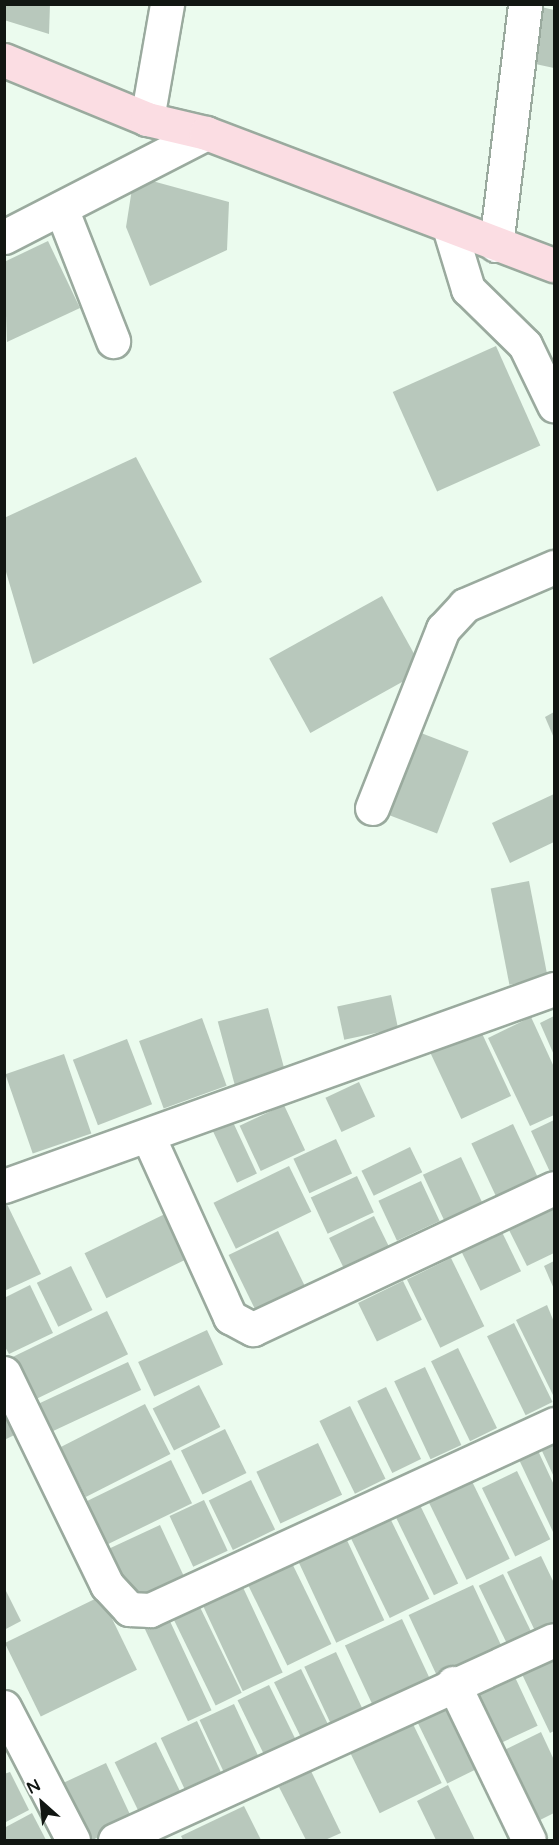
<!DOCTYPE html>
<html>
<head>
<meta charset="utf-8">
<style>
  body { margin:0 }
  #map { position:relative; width:559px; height:1845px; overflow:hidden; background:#ebfbee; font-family:"Varela Round",sans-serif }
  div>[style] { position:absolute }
  .building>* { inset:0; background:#b8c8bc; transform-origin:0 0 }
  .roads { filter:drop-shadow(2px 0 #9aaa9e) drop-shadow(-2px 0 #9aaa9e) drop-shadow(0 2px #9aaa9e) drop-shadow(0 -2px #9aaa9e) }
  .minor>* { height:33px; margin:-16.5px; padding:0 16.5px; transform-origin:16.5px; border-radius:16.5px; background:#fff }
  .major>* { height:33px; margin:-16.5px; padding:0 16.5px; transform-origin:16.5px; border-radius:16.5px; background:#fbdde3 }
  span { translate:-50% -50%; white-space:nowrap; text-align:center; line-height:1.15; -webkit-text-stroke:5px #fff; paint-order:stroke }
  .frame { position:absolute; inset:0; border:6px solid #111612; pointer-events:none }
  .north { position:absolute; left:12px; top:1773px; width:60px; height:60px; -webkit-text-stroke:4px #fff; paint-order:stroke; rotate:333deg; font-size:16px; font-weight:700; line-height:24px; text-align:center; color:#111612 }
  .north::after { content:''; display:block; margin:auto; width:21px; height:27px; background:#111612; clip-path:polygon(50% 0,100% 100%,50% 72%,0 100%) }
</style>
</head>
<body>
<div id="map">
  <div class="building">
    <div style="clip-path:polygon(4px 4px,50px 4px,49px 34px,4px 20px)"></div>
    <div style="clip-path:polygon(537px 6px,554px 10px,554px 68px,526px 62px)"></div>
    <div style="clip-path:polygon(134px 176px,229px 202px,227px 250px,150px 286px,126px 227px)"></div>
    <div style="clip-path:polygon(48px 241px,80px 308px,7px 342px,4px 262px)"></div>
    <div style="left:496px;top:346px;width:109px;height:113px;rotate:66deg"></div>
    <div style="clip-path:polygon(136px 457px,202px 582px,33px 664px,4px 565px,4px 518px)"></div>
    <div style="left:382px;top:596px;width:85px;height:129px;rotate:61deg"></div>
    <div style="clip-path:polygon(554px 712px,554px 738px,545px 717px)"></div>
    <div style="left:421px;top:733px;width:51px;height:88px;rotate:21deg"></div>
    <div style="clip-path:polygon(554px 794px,554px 842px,510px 863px,492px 823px)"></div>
    <div style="left:529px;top:881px;width:98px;height:39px;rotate:79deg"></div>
    <div style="left:391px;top:995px;width:34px;height:55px;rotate:78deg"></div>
    <div style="left:268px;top:1008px;width:66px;height:52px;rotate:75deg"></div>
    <div style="clip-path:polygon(554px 1016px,554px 1055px,540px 1023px)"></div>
    <div style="clip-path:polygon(531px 1017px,554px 1067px,554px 1115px,530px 1126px,488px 1038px)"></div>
    <div style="left:202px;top:1018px;width:72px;height:67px;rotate:70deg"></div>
    <div style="left:479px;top:1027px;width:76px;height:55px;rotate:65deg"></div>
    <div style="left:127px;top:1039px;width:70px;height:58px;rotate:69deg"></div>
    <div style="left:64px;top:1054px;width:84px;height:62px;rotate:71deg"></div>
    <div style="left:359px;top:1082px;width:38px;height:37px;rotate:65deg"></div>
    <div style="left:284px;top:1105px;width:50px;height:49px;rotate:65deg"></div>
    <div style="left:232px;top:1120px;width:59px;height:22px;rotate:65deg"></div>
    <div style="clip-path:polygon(554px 1120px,554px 1170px,550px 1172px,531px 1131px)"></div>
    <div style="left:513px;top:1124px;width:65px;height:46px;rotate:65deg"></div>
    <div style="left:336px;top:1139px;width:38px;height:47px;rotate:65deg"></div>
    <div style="left:410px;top:1147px;width:28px;height:54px;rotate:64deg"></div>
    <div style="left:461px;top:1157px;width:54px;height:42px;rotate:65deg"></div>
    <div style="left:289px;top:1166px;width:51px;height:84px;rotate:64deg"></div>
    <div style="left:357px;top:1176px;width:40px;height:51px;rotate:65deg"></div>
    <div style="left:421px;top:1181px;width:44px;height:47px;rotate:65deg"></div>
    <div style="clip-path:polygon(4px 1198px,41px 1274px,4px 1291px)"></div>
    <div style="clip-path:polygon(554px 1203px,554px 1253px,527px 1266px,507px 1226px)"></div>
    <div style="left:169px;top:1212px;width:50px;height:94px;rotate:64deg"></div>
    <div style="left:374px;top:1216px;width:37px;height:50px;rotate:64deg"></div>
    <div style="left:500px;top:1228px;width:48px;height:45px;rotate:64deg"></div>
    <div style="left:278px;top:1231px;width:71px;height:55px;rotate:64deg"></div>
    <div style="left:451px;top:1258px;width:76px;height:49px;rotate:64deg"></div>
    <div style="clip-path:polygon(554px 1261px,554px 1289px,544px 1266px)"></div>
    <div style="left:71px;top:1266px;width:49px;height:38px;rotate:64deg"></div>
    <div style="left:403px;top:1281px;width:43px;height:50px;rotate:64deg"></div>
    <div style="clip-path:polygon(30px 1285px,53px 1333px,9px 1354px,4px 1345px,4px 1298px)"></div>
    <div style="clip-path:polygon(547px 1305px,554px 1322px,553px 1395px,516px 1320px)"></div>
    <div style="left:107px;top:1311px;width:48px;height:105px;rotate:64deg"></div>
    <div style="left:514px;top:1323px;width:88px;height:30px;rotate:64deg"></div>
    <div style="left:207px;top:1330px;width:38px;height:76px;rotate:65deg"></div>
    <div style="left:458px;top:1348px;width:89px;height:30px;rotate:64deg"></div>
    <div style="left:128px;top:1362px;width:31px;height:100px;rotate:65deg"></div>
    <div style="left:425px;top:1367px;width:86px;height:34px;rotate:65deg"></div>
    <div style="left:199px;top:1385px;width:47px;height:52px;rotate:63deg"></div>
    <div style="clip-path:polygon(4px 1386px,25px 1430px,4px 1440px)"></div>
    <div style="left:386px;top:1387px;width:80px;height:32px;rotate:64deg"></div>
    <div style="left:145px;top:1404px;width:56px;height:95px;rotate:63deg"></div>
    <div style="left:350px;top:1406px;width:81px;height:34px;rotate:64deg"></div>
    <div style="left:225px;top:1429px;width:49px;height:49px;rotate:64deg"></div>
    <div style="clip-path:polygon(554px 1429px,554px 1477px,536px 1438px)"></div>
    <div style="clip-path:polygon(533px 1440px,554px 1485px,554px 1534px,514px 1449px)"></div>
    <div style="left:318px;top:1443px;width:57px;height:68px;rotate:65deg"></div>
    <div style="left:171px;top:1460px;width:48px;height:95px;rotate:64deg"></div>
    <div style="left:465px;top:1467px;width:102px;height:48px;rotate:64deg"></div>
    <div style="left:517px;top:1471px;width:76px;height:39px;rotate:64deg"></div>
    <div style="left:251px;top:1480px;width:55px;height:47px;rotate:64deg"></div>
    <div style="left:417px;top:1499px;width:94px;height:27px;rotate:64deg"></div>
    <div style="left:204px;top:1500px;width:56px;height:38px;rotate:65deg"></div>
    <div style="left:389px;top:1516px;width:92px;height:44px;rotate:64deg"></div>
    <div style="left:160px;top:1525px;width:59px;height:57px;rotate:65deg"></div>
    <div style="left:345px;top:1536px;width:93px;height:53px;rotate:65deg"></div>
    <div style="left:288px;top:1555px;width:99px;height:49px;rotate:64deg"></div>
    <div style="clip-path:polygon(541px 1556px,554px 1583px,554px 1624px,536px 1633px,507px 1572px)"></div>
    <div style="left:503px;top:1574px;width:69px;height:27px;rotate:64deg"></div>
    <div style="left:240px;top:1581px;width:101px;height:44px;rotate:65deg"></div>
    <div style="left:473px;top:1585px;width:70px;height:71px;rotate:65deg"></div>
    <div style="clip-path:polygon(4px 1587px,21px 1621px,4px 1630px)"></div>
    <div style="left:101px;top:1596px;width:82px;height:107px;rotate:64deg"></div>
    <div style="left:197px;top:1601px;width:102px;height:29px;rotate:64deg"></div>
    <div style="left:168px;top:1617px;width:103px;height:26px;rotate:65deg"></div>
    <div style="left:402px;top:1619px;width:70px;height:63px;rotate:65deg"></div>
    <div style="left:336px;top:1652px;width:68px;height:35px;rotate:65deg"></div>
    <div style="clip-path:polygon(554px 1657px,554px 1731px,550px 1733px,520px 1670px)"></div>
    <div style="left:301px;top:1669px;width:69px;height:30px;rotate:64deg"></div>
    <div style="left:514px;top:1675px;width:56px;height:49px;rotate:65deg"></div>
    <div style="left:269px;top:1685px;width:69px;height:35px;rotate:64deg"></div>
    <div style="left:457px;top:1703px;width:68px;height:44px;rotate:64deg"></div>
    <div style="left:234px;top:1704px;width:63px;height:38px;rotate:65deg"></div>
    <div style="left:411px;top:1720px;width:70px;height:69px;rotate:64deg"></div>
    <div style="left:197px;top:1721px;width:63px;height:40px;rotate:65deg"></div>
    <div style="clip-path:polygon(541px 1732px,554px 1760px,554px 1813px,530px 1825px,496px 1754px)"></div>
    <div style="left:156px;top:1742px;width:67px;height:46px;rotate:64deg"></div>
    <div style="left:106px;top:1763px;width:64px;height:51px;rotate:65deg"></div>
    <div style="clip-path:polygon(311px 1771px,341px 1833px,325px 1840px,306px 1840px,279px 1787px)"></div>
    <div style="clip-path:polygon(10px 1772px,29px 1810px,4px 1823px,4px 1774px)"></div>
    <div style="clip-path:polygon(448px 1785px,475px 1840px,436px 1840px,417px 1801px)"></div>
    <div style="clip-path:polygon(244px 1806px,261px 1840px,183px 1840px,181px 1836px)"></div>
    <div style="clip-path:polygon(32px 1813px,46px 1840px,4px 1840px,4px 1828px)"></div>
  </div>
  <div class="roads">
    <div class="minor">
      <div style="left:147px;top:119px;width:117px;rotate:-80.1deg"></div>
      <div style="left:61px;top:208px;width:143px;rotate:68.6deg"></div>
      <div style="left:449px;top:227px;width:65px;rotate:73deg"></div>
      <div style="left:468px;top:289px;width:80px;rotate:44.5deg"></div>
      <div style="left:525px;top:345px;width:67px;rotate:64.2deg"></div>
      <div style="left:4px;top:237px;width:227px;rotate:-27.2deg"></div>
      <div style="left:496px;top:245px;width:243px;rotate:-83.1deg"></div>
      <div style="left:372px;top:808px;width:193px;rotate:-68.4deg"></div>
      <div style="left:443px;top:629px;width:33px;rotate:-47deg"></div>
      <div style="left:465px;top:605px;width:97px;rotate:-23.1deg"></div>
      <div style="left:148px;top:1136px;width:199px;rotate:65.6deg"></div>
      <div style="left:230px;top:1317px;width:26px;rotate:28deg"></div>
      <div style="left:253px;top:1329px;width:332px;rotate:-25.1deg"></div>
      <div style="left:4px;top:1186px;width:584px;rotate:-19.71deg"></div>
      <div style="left:4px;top:1373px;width:236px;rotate:64.1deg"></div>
      <div style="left:107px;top:1585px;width:33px;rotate:47deg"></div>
      <div style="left:129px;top:1609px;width:21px;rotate:3deg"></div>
      <div style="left:150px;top:1610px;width:445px;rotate:-24.7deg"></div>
      <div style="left:453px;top:1683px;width:174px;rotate:64.2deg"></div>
      <div style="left:4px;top:1707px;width:150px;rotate:62.6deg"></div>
      <div style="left:115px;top:1840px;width:482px;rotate:-24.5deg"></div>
    </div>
    <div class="major">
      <div style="left:4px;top:60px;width:155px;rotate:22.4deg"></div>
      <div style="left:147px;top:119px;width:61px;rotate:13.3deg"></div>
      <div style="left:206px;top:133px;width:372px;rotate:20.8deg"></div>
    </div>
  </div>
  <div class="frame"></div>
  <div class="north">N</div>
</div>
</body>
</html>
